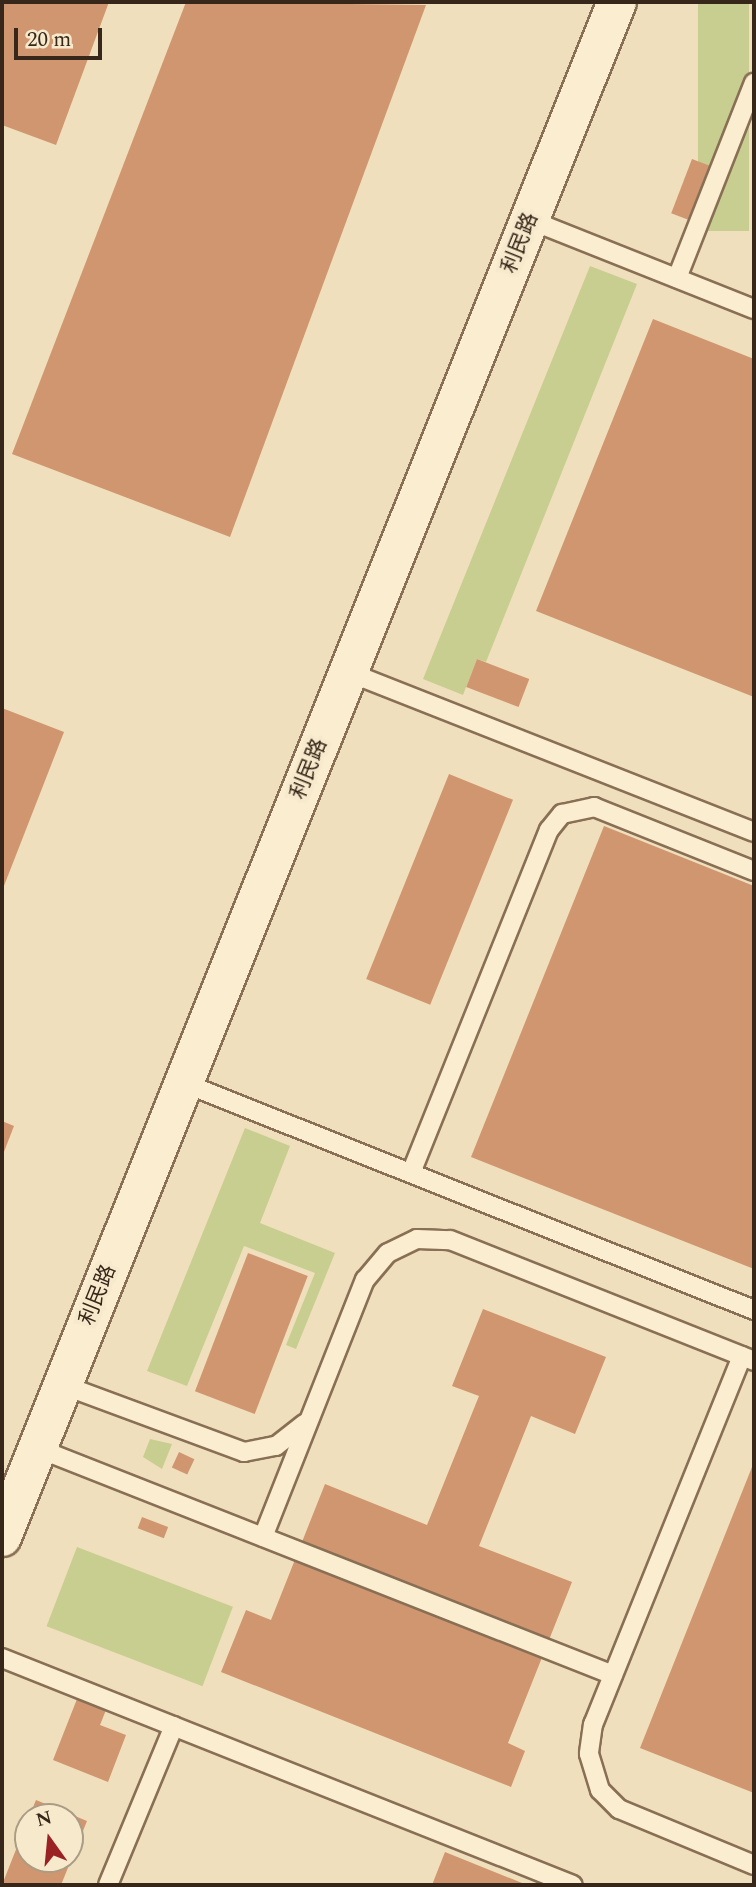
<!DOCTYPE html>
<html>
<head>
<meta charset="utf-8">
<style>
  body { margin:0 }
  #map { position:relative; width:756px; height:1887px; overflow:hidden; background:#f0dfbc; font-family:Spectral,"Noto Sans SC",serif }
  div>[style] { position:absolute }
  .green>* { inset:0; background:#c8ce90; transform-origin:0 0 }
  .building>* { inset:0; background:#d0966f; transform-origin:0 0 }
  .roads { filter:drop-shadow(2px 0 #886f55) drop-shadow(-2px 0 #886f55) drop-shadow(0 2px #886f55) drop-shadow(0 -2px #886f55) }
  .lane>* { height:18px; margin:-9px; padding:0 9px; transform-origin:9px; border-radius:9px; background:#fbedcf }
  .secondary>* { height:38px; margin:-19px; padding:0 19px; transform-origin:19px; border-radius:19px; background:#fbedcf }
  span { translate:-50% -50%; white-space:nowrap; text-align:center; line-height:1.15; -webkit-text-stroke:7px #f7eacc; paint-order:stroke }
  .street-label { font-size:21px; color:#36271a }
  .frame { position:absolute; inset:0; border:4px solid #36271a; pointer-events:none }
  .north { position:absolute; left:14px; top:1803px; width:70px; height:70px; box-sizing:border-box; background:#f7eacc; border:2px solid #aa9c85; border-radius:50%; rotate:345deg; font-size:19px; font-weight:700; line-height:28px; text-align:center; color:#36271a }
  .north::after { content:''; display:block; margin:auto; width:24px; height:32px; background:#9a2225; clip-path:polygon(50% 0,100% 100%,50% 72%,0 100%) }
  .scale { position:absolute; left:14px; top:28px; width:88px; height:32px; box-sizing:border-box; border:4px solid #36271a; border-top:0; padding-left:9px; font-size:21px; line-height:24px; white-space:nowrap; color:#36271a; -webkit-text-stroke:5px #f7eacc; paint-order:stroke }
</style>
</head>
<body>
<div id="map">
  <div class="green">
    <div style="left:698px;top:2px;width:51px;height:229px"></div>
    <div style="clip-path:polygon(590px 266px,637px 284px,486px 662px,477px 659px,463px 695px,423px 679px)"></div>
    <div style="clip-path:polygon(245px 1128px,290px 1146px,260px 1223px,335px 1253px,296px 1349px,286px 1345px,315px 1273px,244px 1246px,187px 1386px,147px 1371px)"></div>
    <div style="clip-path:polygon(150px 1439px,172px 1444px,162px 1469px,143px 1457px)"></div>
    <div style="left:77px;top:1547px;width:167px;height:85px;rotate:21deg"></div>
  </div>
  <div class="building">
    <div style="clip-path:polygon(2px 2px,109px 2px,56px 145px,2px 125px)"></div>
    <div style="clip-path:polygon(186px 2px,426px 5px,230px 537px,12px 454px)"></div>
    <div style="left:692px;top:159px;width:19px;height:58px;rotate:21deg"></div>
    <div style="clip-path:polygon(653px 319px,754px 359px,754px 697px,536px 611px)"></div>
    <div style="left:477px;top:659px;width:56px;height:30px;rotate:21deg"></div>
    <div style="clip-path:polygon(2px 708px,64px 732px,2px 891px)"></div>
    <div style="left:449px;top:774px;width:69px;height:221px;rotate:22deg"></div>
    <div style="clip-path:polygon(604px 826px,754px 886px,754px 1269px,471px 1157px)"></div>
    <div style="clip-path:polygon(2px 1121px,14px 1126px,2px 1157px)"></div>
    <div style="left:248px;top:1253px;width:64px;height:148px;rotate:21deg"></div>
    <div style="clip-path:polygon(483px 1309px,606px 1357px,575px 1434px,531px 1416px,479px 1546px,572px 1582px,508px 1743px,525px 1751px,511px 1787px,221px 1672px,246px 1610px,271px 1620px,325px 1484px,427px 1525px,479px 1396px,452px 1386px)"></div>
    <div style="left:179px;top:1452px;width:17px;height:17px;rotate:25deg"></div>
    <div style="clip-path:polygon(754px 1462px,754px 1793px,640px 1748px)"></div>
    <div style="left:142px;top:1517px;width:28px;height:12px;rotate:21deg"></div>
    <div style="clip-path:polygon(77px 1699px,106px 1710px,100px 1725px,126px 1735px,108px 1782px,53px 1760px)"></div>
    <div style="clip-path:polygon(36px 1800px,87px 1821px,61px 1885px,2px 1885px,28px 1819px,28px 1859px,70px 1859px,70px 1817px,29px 1817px)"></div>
    <div style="clip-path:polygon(445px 1852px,527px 1885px,432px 1885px)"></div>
  </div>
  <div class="roads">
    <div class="lane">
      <div style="left:530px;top:220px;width:241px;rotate:21.7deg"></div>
      <div style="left:677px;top:278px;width:210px;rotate:-68.5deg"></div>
      <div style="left:348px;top:672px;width:436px;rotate:21.5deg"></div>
      <div style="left:184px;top:1083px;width:614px;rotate:21.71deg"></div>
      <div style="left:411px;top:1173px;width:370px;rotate:-68.1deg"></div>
      <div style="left:549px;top:830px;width:21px;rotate:-51deg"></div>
      <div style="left:562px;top:814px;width:33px;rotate:-12deg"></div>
      <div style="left:594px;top:807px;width:172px;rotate:21.8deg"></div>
      <div style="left:742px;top:1356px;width:397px;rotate:112deg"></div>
      <div style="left:593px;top:1724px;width:30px;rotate:98deg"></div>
      <div style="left:589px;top:1754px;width:38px;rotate:73deg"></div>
      <div style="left:600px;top:1790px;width:27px;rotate:45deg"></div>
      <div style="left:619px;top:1809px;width:146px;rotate:22.5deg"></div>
      <div style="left:63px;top:1385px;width:193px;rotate:20.3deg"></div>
      <div style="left:244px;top:1452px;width:33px;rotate:-11deg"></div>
      <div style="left:276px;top:1446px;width:36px;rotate:-38deg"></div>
      <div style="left:37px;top:1448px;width:619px;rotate:21.51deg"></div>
      <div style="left:263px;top:1537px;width:277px;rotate:-68.4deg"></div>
      <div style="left:365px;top:1280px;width:35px;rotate:-50deg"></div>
      <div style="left:388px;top:1253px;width:32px;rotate:-26deg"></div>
      <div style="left:417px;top:1239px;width:33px;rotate:2deg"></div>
      <div style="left:450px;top:1240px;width:327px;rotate:21.7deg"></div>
      <div style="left:2px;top:1658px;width:614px;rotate:21.68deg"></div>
      <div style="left:108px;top:1885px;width:172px;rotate:-67.5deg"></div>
    </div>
    <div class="secondary">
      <div style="left:2px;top:1537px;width:1654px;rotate:-68.17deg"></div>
    </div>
  </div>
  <div class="street-label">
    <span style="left:520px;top:243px;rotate:-68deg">利民路</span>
    <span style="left:309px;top:769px;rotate:-68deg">利民路</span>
    <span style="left:98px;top:1295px;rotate:-68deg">利民路</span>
  </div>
  <div class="frame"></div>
  <div class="north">N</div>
  <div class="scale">20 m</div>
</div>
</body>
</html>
